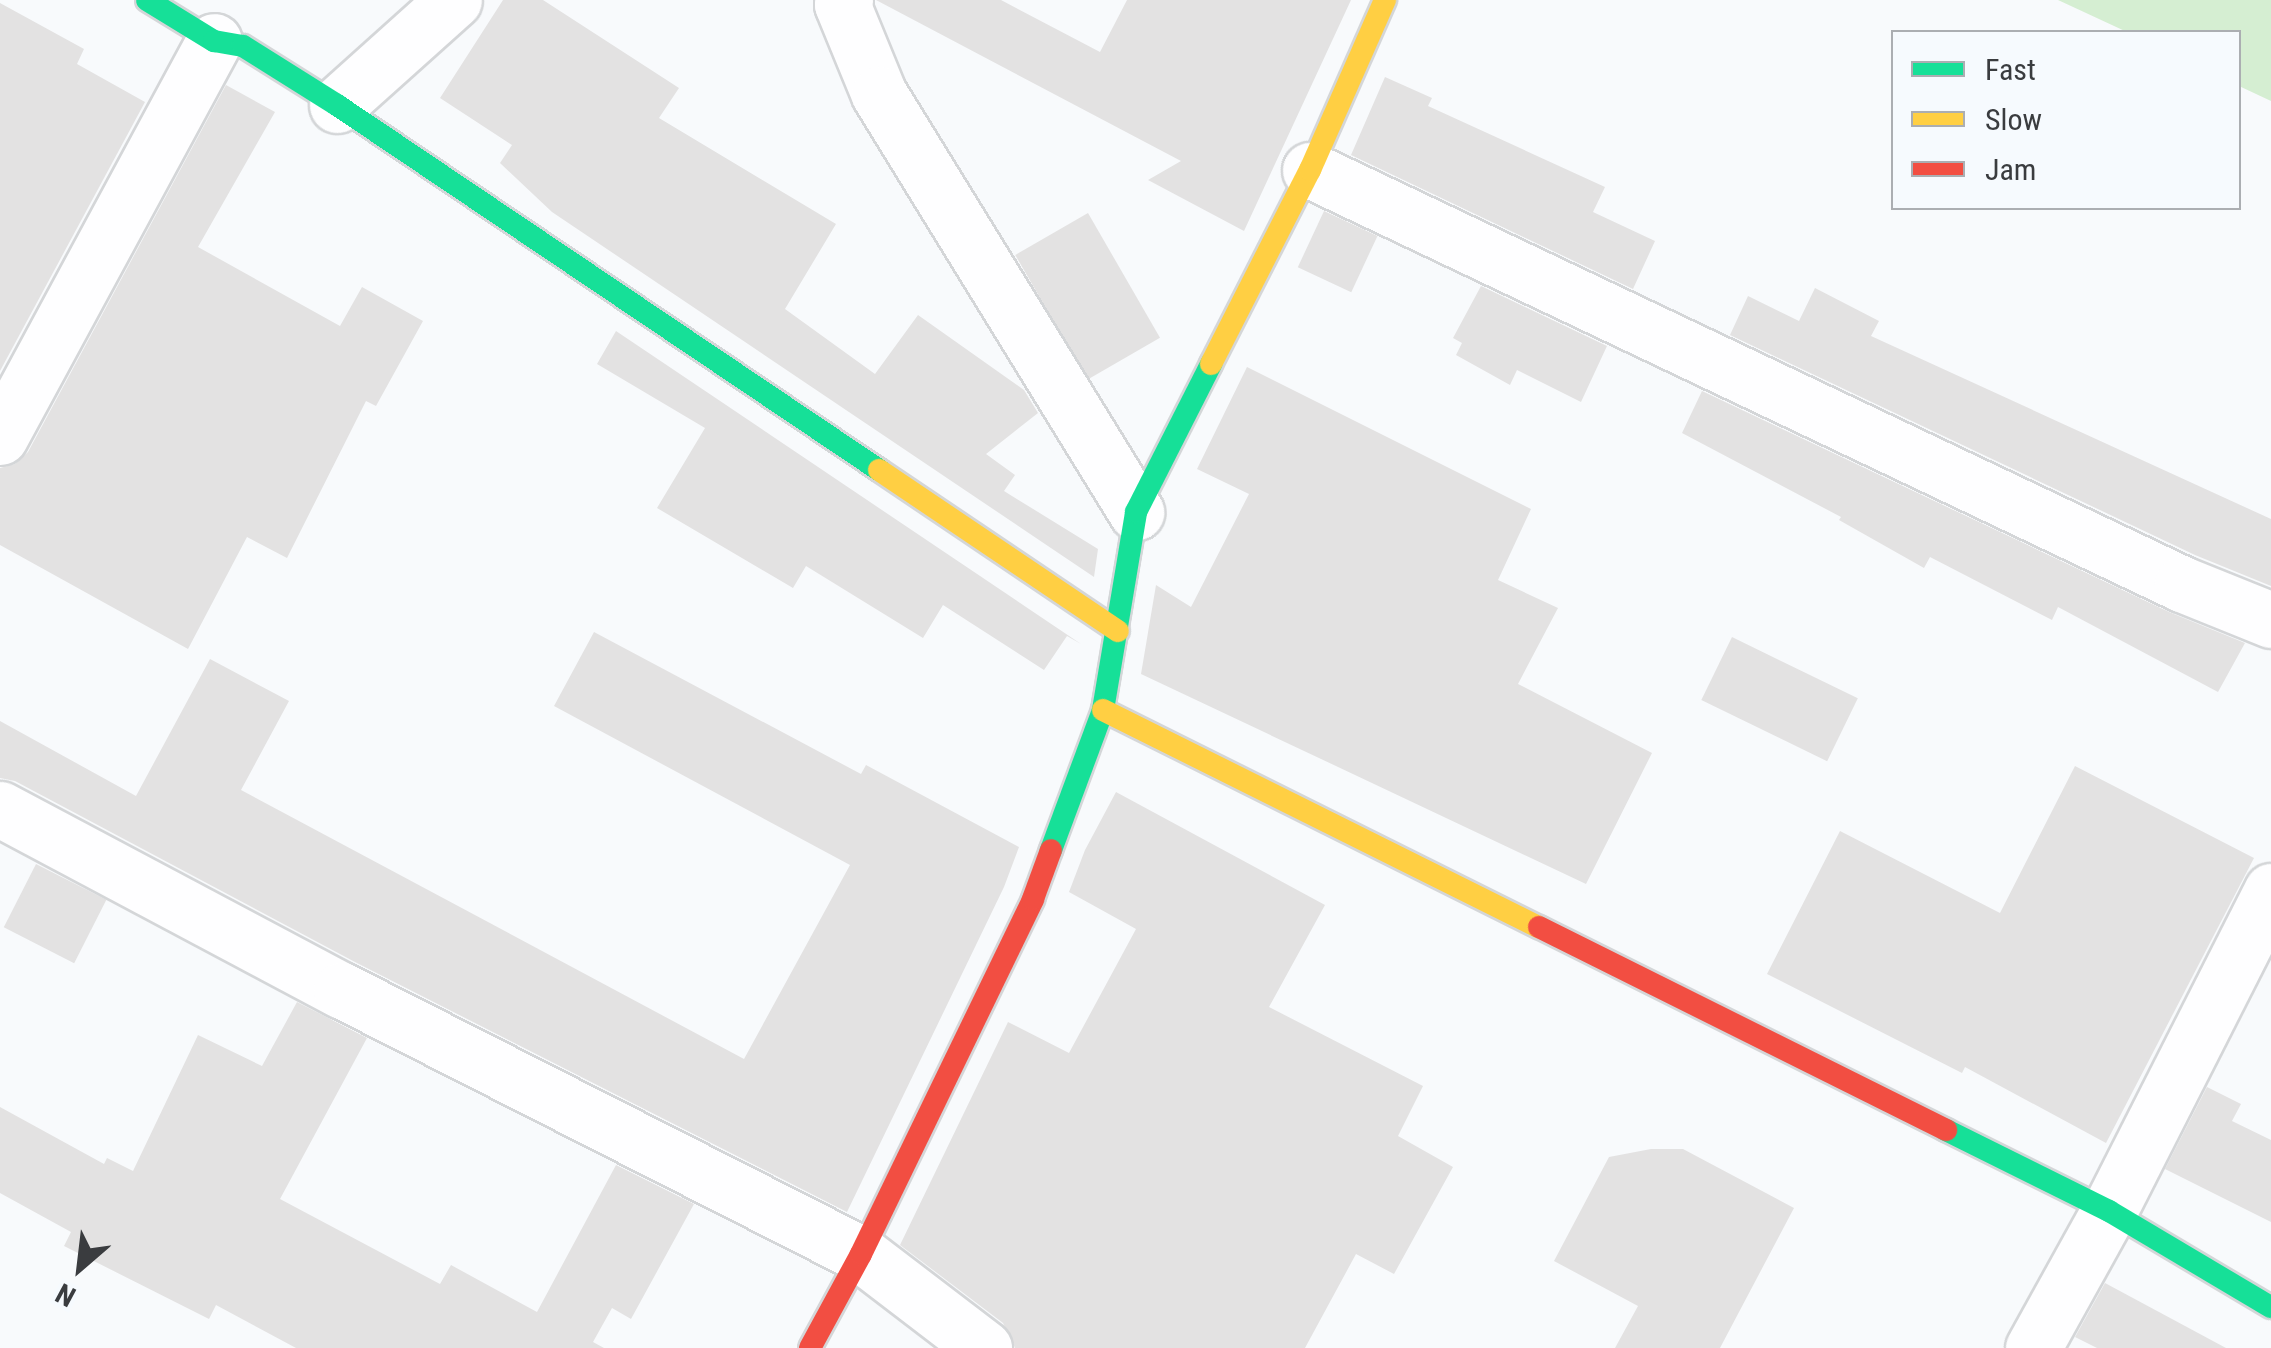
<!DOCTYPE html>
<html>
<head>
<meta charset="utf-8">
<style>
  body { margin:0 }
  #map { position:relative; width:2271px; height:1348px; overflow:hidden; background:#f8fafc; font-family:"Roboto Condensed",sans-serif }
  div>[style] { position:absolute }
  .green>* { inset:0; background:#d5eed2 }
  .building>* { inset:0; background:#e3e2e2; transform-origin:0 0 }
  .roads { filter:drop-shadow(2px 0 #d4d6d8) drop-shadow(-2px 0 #d4d6d8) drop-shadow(0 2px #d4d6d8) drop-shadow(0 -2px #d4d6d8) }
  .street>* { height:55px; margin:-27.5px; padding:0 27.5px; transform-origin:27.5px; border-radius:27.5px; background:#fefeff }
  .fast>* { height:22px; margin:-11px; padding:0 11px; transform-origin:11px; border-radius:11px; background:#16e098 }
  .slow>* { height:22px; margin:-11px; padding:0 11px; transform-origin:11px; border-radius:11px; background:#ffcf43 }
  .jam>* { height:22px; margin:-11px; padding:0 11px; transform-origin:11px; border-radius:11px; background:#f24e42 }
  span { translate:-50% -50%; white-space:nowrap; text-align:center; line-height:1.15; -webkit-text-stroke:8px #f6fafe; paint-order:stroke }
  .legend { position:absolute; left:1891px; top:30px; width:350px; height:180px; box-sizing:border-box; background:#f6fafe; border:2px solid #abaeb2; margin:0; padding:12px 18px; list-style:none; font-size:30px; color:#3a3c3f }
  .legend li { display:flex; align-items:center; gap:20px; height:50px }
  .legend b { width:50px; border:2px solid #abaeb2 }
  .north { position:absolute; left:30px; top:1218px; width:100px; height:100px; -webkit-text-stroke:8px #f6fafe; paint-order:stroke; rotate:208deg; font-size:28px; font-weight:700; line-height:40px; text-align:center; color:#3a3c3f }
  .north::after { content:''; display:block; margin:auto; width:35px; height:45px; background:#3a3c3f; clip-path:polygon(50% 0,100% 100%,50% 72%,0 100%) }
</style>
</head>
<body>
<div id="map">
  <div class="green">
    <div style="clip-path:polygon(2058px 0,2271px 0,2271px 101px,2239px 86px,2238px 32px,2127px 32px)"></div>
  </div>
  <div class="building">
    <div style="clip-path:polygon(503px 0,543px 0,679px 88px,659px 118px,836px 224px,785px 309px,875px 374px,918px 315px,1024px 390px,1038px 413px,986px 454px,1015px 475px,1004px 491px,1098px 549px,1094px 577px,552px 212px,500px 163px,512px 145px,440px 98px)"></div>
    <div style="clip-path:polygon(876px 0,1001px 0,1100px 52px,1127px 0,1351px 0,1244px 231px,1148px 180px,1181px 161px)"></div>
    <div style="clip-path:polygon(0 3px,84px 49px,77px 64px,145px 102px,0 371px)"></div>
    <div style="clip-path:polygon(1385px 77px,1432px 98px,1428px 106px,1605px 187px,1593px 212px,1655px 241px,1633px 289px,1351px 155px)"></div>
    <div style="clip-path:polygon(226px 85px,275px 112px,198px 247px,340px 326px,362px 287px,423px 321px,376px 406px,366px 401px,287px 558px,247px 537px,188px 649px,0 545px,0 468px,15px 464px,28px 452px)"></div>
    <div style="left:1324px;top:211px;width:59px;height:62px;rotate:25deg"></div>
    <div style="left:1088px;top:213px;width:144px;height:84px;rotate:60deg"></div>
    <div style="clip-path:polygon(1481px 286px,1607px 346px,1581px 402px,1517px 370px,1510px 385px,1456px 355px,1462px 343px,1453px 338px)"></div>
    <div style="clip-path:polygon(1815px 288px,1879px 321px,1871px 336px,2271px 519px,2271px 586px,2195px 555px,1730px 335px,1748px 296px,1799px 321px)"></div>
    <div style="clip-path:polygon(616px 331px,1081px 644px,1067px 636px,1044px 670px,943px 605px,923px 638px,806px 566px,793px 588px,657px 508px,705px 428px,597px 364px)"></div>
    <div style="clip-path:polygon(1247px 367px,1531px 509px,1498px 580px,1558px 608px,1518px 684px,1652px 753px,1586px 884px,1141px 674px,1156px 585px,1191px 607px,1249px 494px,1197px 469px)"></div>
    <div style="clip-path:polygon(1702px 391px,2169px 612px,2245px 643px,2218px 692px,2058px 607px,2052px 620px,1930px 557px,1924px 568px,1839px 520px,1841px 517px,1682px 433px)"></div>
    <div style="clip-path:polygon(594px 632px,861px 774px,866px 765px,1019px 847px,1004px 887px,847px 1212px,355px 962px,15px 781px,0 778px,0 721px,136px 796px,210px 659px,289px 701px,241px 790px,744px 1059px,850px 865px,554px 706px)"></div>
    <div style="left:1732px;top:637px;width:140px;height:70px;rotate:26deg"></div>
    <div style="clip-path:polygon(2075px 766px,2254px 858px,2106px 1143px,1965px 1067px,1962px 1073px,1767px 974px,1840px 831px,2000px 913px)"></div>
    <div style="clip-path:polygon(1116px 792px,1325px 905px,1269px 1007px,1423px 1086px,1398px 1136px,1453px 1167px,1394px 1274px,1356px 1254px,1305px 1348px,1015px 1348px,1003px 1323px,900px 1245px,1008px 1022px,1069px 1053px,1136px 929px,1069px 892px,1085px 850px)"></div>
    <div style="left:36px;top:864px;width:79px;height:71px;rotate:27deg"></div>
    <div style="clip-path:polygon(297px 1002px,367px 1038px,280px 1199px,440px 1284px,451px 1265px,537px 1312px,616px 1165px,694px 1204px,631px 1319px,612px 1308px,593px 1342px,604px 1348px,296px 1348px,216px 1305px,209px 1319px,64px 1246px,71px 1232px,0 1193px,0 1107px,104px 1164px,107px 1158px,133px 1171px,198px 1035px,262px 1066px)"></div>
    <div style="clip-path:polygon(2207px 1087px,2241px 1104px,2232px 1121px,2271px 1140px,2271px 1222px,2165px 1169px)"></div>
    <div style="clip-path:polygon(1651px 1149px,1683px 1149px,1794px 1208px,1720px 1348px,1615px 1348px,1638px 1306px,1554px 1261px,1609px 1157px)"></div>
    <div style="clip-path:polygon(2105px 1283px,2226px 1348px,2097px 1348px,2075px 1337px)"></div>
  </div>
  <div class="roads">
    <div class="street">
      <div style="left:845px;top:0;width:5px;rotate:127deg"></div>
      <div style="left:842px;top:4px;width:97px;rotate:67.7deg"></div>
      <div style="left:879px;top:94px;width:491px;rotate:58.4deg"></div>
      <div style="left:337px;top:105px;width:157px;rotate:-41.9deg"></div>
      <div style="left:1310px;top:170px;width:965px;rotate:25.4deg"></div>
      <div style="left:2182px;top:584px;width:96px;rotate:22deg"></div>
      <div style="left:0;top:437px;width:450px;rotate:-61.6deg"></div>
      <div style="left:0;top:809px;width:386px;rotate:28deg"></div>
      <div style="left:341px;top:990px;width:583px;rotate:26.92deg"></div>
      <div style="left:861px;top:1254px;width:155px;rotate:37.4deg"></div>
      <div style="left:2033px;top:1348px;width:157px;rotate:-61deg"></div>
      <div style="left:2109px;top:1211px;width:359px;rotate:-63.1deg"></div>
    </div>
    <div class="fast">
      <div style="left:147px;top:0;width:79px;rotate:31.5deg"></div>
      <div style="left:214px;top:41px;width:29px;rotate:10deg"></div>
      <div style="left:243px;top:46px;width:111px;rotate:32.1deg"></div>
      <div style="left:337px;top:105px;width:653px;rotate:33.96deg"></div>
      <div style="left:1051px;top:850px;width:149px;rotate:-69.6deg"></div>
      <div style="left:1103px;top:710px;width:201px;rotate:-80.5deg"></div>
      <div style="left:1136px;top:512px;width:166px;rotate:-63.1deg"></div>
      <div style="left:1946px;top:1130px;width:182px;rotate:26.4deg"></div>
      <div style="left:2109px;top:1211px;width:188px;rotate:30.7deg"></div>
    </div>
    <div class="slow">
      <div style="left:1211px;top:364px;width:218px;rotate:-63deg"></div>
      <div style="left:1310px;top:170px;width:186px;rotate:-66.2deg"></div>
      <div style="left:879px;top:470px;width:288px;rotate:34deg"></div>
      <div style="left:1103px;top:710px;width:487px;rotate:26.5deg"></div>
    </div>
    <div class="jam">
      <div style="left:1539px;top:927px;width:455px;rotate:26.5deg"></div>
      <div style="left:810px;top:1348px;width:107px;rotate:-61.5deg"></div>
      <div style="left:861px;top:1254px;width:394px;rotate:-64.1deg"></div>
      <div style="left:1033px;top:899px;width:52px;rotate:-69.8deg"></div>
    </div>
  </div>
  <ul class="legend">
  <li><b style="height:12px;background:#16e098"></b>Fast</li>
  <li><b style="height:12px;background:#ffcf43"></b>Slow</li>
  <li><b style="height:12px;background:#f24e42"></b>Jam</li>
  </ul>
  <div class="north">N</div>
</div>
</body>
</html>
